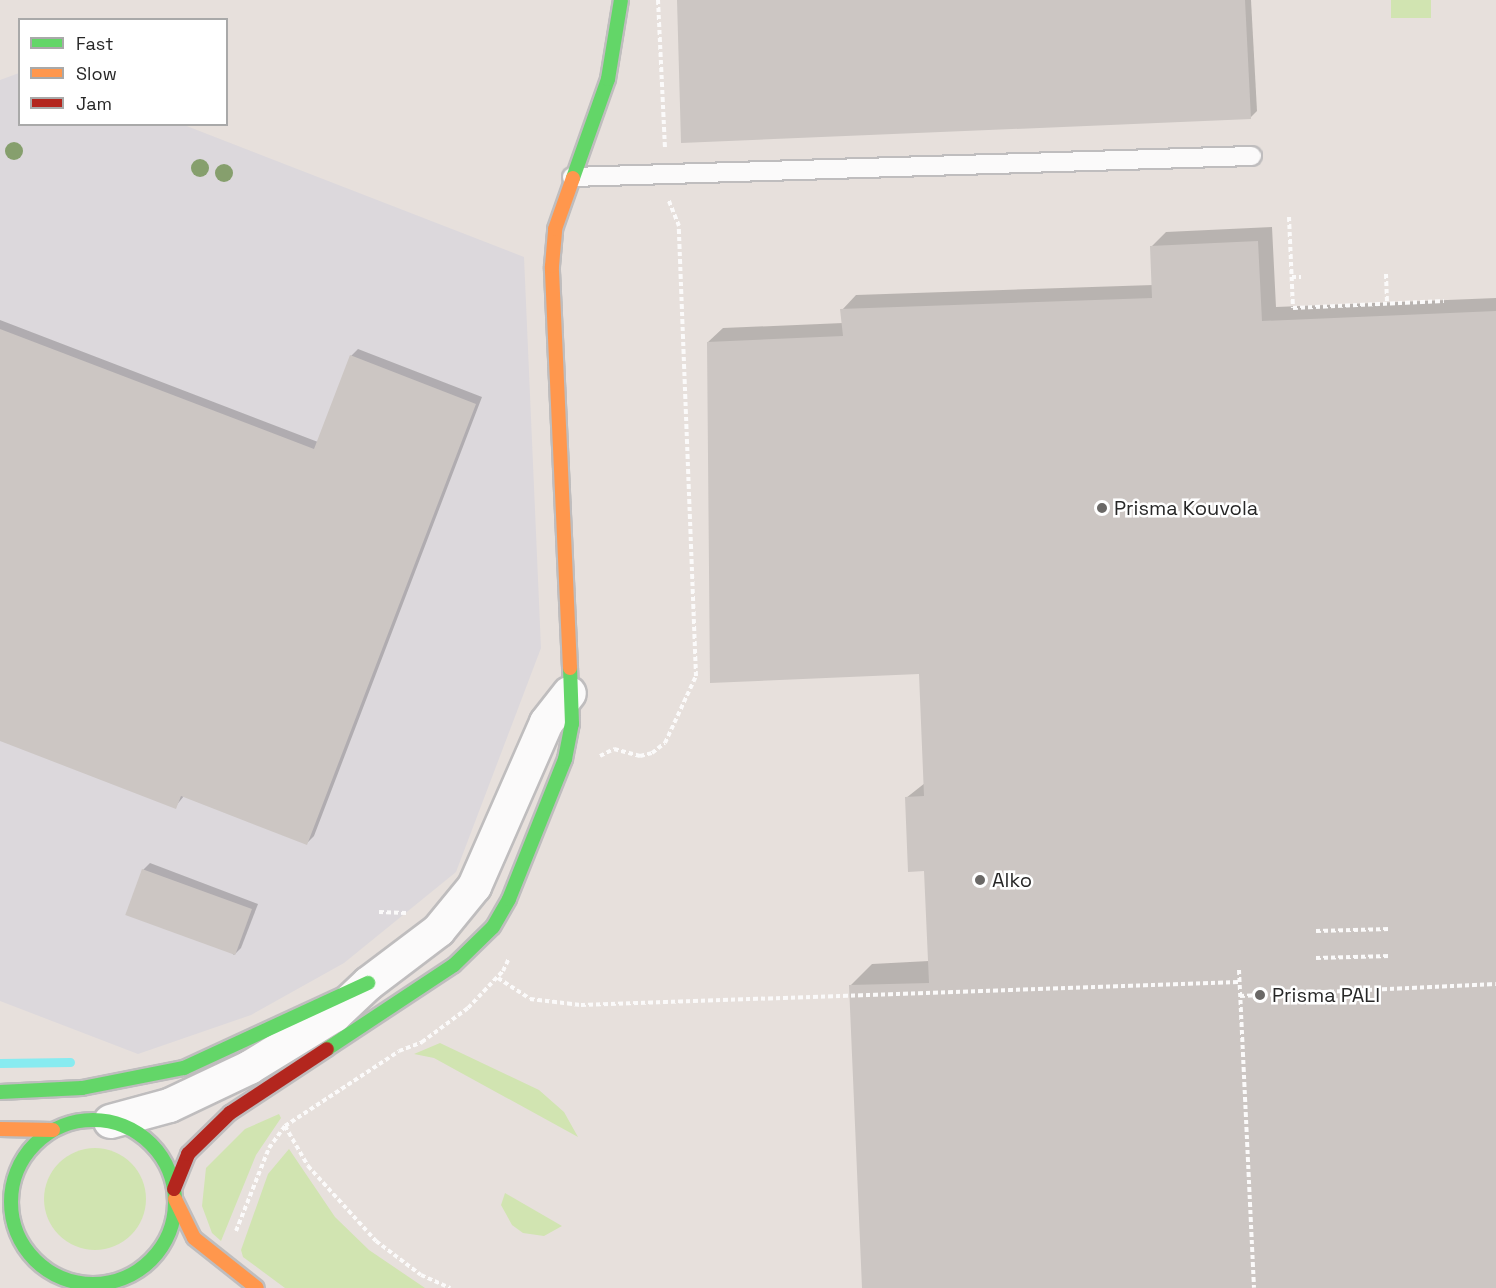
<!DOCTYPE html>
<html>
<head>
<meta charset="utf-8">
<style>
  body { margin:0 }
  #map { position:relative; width:1496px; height:1288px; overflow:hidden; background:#e7e0dc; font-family:"Space Grotesk",sans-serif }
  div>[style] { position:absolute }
  .industrial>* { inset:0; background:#dcd8dc }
  .green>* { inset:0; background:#d1e4b1; transform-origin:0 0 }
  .round { border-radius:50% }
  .shadow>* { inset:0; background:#0003 }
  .stream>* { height:9px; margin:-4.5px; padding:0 4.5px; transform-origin:4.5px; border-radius:4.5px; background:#88ebf0 }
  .building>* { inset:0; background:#ccc6c3; transform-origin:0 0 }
  .path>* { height:4px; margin-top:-2px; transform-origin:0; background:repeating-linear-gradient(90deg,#fbfafa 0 4.5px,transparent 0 7.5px) }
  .roads { filter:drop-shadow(2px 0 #bfbdbe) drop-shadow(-2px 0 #bfbdbe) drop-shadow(0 2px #bfbdbe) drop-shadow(0 -2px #bfbdbe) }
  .lane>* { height:18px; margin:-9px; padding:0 9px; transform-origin:9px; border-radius:9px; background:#fbfafa }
  .street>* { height:33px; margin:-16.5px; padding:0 16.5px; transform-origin:16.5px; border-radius:16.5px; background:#fbfafa }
  .fast>* { height:14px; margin:-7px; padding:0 7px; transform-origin:7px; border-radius:7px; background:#63d668 }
  .fast>.ring { margin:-7px; padding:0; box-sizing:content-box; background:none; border:14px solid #63d668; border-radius:50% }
  .slow>* { height:14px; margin:-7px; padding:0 7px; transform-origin:7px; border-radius:7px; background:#ff974d }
  .jam>* { height:14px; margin:-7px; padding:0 7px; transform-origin:7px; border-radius:7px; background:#b3261e }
  .trees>* { width:18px; height:18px; margin:-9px; border-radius:50%; background:#869f6d }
  .dots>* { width:16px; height:16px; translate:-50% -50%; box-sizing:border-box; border:3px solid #fff; border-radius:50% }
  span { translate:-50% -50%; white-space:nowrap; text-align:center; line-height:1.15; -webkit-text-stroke:5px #fff; paint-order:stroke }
  .poi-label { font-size:20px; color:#272727 }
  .left { translate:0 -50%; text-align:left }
  .legend { position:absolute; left:18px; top:18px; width:210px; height:108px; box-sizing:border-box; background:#fff; border:2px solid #a9a9a9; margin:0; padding:8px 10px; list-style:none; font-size:18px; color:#272727 }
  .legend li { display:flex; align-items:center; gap:12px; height:30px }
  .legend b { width:30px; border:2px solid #a9a9a9 }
</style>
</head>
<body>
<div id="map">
  <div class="industrial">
    <div style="clip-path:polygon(19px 73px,20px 124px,184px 125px,524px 257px,541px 648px,456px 872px,344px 963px,251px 1015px,138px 1054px,0 1001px,0 80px)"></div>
  </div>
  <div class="green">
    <div style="left:1391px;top:0;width:40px;height:18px"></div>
    <div style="clip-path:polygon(440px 1043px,539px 1090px,564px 1112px,578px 1137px,434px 1058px,414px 1054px)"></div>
    <div style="clip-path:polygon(279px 1114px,281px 1118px,256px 1155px,221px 1241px,212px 1233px,202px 1206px,206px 1168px,245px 1129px)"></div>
    <div class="round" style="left:44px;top:1148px;width:102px;height:102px"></div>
    <div style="clip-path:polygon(289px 1149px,335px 1217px,369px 1250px,425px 1288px,285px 1288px,243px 1257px,241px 1250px,268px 1174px)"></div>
    <div style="clip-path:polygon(505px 1193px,562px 1226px,544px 1236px,523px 1233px,512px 1225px,501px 1205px)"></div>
  </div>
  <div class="shadow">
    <div style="clip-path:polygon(678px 0,1251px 0,1257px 111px,1250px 118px)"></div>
    <div style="clip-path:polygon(1272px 227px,1276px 307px,1496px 298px,1496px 1288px,863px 1288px,851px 985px,872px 964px,929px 961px,925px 870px,906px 798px,925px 783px,920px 672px,708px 342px,723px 328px,843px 323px,842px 310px,856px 295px,1153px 285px,1151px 247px,1166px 232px)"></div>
    <div style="clip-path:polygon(0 320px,318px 442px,351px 356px,358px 349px,482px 397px,314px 836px,307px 843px,184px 796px,175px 807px,0 739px)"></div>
    <div style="clip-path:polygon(150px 863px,258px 904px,241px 948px,234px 955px,143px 870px)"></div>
  </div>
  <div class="stream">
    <div style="left:0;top:1063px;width:70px;rotate:-0.8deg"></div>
  </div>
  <div class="building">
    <div style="clip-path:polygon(677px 0,1245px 0,1251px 119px,681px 143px)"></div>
    <div style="clip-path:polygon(1258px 241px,1262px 321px,1496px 311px,1496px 1288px,862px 1288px,849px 985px,929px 983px,924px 871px,908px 872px,905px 797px,924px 796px,919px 674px,710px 683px,707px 342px,843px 336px,840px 309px,1152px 298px,1150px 246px)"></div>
    <div style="clip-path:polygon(0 329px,314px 449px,350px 355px,476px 404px,307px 845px,181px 796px,176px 809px,0 741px)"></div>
    <div style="left:142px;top:869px;width:117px;height:49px;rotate:20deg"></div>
  </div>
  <div class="path">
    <div style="left:658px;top:0;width:149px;rotate:87.3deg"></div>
    <div style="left:1289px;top:217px;width:91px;rotate:87.5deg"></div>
    <div style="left:1293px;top:308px;width:151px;rotate:-2.7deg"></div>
    <div style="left:1386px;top:274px;width:30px;rotate:88deg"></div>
    <div style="left:1292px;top:277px;width:9px"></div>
    <div style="left:600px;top:756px;width:16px;rotate:-27deg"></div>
    <div style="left:614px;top:749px;width:27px;rotate:15deg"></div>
    <div style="left:640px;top:756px;width:12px;rotate:-14deg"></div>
    <div style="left:652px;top:753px;width:16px;rotate:-38deg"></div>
    <div style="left:665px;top:743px;width:74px;rotate:-65.2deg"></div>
    <div style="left:696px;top:676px;width:450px;rotate:-92.2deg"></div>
    <div style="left:679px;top:226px;width:29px;rotate:-112deg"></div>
    <div style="left:379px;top:912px;width:27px;rotate:2deg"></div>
    <div style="left:1316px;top:931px;width:74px;rotate:-1.5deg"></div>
    <div style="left:1316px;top:958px;width:74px;rotate:-1.5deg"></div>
    <div style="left:1239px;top:970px;width:318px;rotate:87.3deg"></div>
    <div style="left:498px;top:978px;width:38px;rotate:33deg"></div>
    <div style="left:530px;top:999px;width:51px;rotate:6.7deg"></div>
    <div style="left:581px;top:1005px;width:658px;rotate:-2deg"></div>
    <div style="left:1240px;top:996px;width:256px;rotate:-2.7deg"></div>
    <div style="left:285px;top:1126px;width:46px;rotate:60.1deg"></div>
    <div style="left:308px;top:1166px;width:101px;rotate:47.8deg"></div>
    <div style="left:376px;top:1241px;width:56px;rotate:37.1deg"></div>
    <div style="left:421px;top:1275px;width:32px;rotate:24deg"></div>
    <div style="left:236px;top:1231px;width:89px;rotate:-68.3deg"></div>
    <div style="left:269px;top:1148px;width:27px;rotate:-54deg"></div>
    <div style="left:285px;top:1126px;width:136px;rotate:-33.3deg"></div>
    <div style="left:399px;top:1051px;width:25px;rotate:-21deg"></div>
    <div style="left:422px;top:1042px;width:57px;rotate:-36.5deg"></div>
    <div style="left:468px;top:1008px;width:51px;rotate:-46.6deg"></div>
    <div style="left:503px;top:971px;width:14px;rotate:-65deg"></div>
  </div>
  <div class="roads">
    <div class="lane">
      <div style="left:572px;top:177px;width:680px;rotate:-1.77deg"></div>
    </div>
    <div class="street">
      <div style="left:110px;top:1121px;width:61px;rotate:-15.2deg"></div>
      <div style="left:169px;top:1105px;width:89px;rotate:-25.4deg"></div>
      <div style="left:249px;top:1067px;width:100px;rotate:-31.5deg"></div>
      <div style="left:334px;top:1015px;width:47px;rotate:-43.3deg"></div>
      <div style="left:368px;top:983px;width:88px;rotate:-37.1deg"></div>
      <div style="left:438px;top:930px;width:57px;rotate:-50.7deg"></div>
      <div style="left:474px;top:886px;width:179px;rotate:-66.3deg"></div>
      <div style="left:546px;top:722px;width:37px;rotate:-52deg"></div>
    </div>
    <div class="fast">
      <div style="left:573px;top:178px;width:105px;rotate:-70.5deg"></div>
      <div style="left:608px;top:79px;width:80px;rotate:-80.7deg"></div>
      <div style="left:327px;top:1049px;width:152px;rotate:-33.5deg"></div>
      <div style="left:454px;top:965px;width:54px;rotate:-44.3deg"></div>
      <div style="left:493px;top:927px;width:32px;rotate:-60deg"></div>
      <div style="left:509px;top:899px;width:151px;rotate:-68.2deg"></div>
      <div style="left:565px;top:759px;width:36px;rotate:-79deg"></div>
      <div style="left:572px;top:724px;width:56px;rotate:-92deg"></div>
      <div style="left:0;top:1092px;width:82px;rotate:-2.8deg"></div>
      <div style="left:82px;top:1088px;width:104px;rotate:-11.1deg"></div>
      <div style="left:184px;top:1068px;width:203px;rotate:-24.8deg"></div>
      <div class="ring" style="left:11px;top:1120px;width:150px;height:150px"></div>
    </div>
    <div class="slow">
      <div style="left:570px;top:668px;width:402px;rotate:-92.6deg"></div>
      <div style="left:552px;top:266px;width:37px;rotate:-85deg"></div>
      <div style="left:555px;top:229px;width:54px;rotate:-70.6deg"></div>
      <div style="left:0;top:1129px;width:53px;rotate:1.1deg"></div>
      <div style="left:175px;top:1199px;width:43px;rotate:64deg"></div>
      <div style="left:194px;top:1238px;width:80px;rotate:38.4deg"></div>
    </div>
    <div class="jam">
      <div style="left:174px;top:1189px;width:38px;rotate:-68deg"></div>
      <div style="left:188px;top:1154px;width:59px;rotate:-44.3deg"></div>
      <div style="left:230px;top:1113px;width:116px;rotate:-33.4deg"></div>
    </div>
  </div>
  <div class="trees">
    <div style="left:14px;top:151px"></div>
    <div style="left:200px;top:168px"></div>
    <div style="left:224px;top:173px"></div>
  </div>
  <div class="dots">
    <div style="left:1102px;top:508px;background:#6a6866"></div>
    <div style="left:980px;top:880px;background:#6a6866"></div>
    <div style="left:1260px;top:995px;background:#6a6866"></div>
  </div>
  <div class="poi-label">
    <span class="left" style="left:1114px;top:508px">Prisma Kouvola</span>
    <span class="left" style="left:992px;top:880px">Alko</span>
    <span class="left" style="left:1272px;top:995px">Prisma PALI</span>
  </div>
  <ul class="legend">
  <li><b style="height:8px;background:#63d668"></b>Fast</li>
  <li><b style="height:8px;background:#ff974d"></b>Slow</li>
  <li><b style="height:8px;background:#b3261e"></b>Jam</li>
  </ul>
</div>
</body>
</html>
